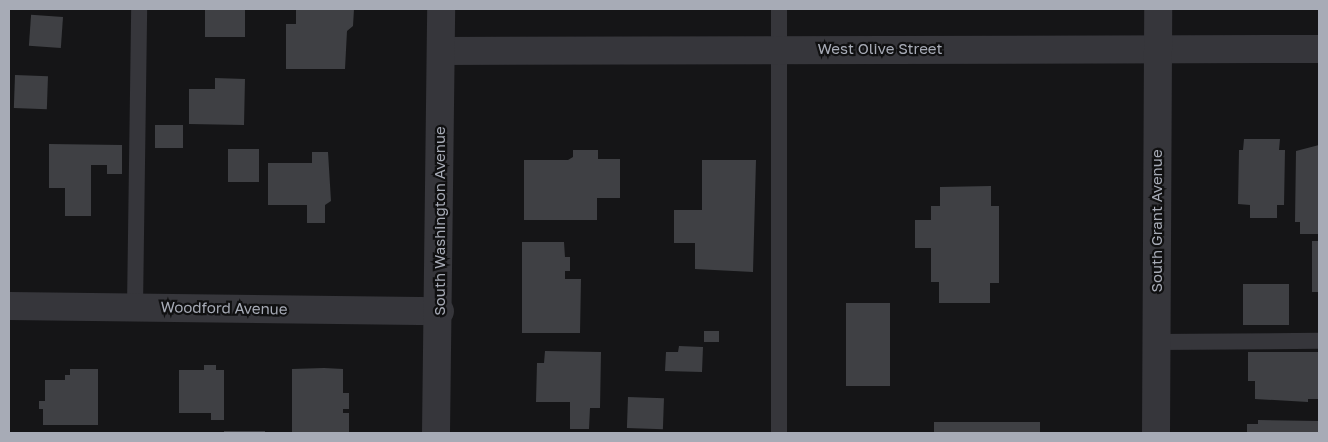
<!DOCTYPE html>
<html>
<head>
<meta charset="utf-8">
<style>
  body { margin:0 }
  #map { position:relative; width:1328px; height:442px; overflow:hidden; background:#151517; font-family:"Golos Text",sans-serif }
  div>[style] { position:absolute }
  .building>* { inset:0; background:#3f4044; transform-origin:0 0 }
  .service>* { height:16px; margin:-8px; padding:0 8px; transform-origin:8px; border-radius:8px; background:#36363b }
  .minor>* { height:28px; margin:-14px; padding:0 14px; transform-origin:14px; border-radius:14px; background:#36363b }
  span { translate:-50% -50%; white-space:nowrap; text-align:center; line-height:1.15; -webkit-text-stroke:4.5px #101011; paint-order:stroke }
  .street-label { font-size:15px; color:#a7abb6 }
  .frame { position:absolute; inset:0; border:10px solid #a7abb6; pointer-events:none }
</style>
</head>
<body>
<div id="map">
  <div class="building">
    <div style="left:205px;top:9px;width:40px;height:28px"></div>
    <div style="clip-path:polygon(296px 9px,354px 9px,353px 26px,347px 31px,345px 69px,286px 69px,286px 24px,296px 24px)"></div>
    <div style="left:63px;top:17px;width:31px;height:32px;rotate:94deg"></div>
    <div style="left:15px;top:75px;width:33px;height:33px;rotate:2deg"></div>
    <div style="clip-path:polygon(215px 78px,245px 79px,244px 125px,189px 124px,189px 89px,215px 89px)"></div>
    <div style="left:155px;top:125px;width:28px;height:23px"></div>
    <div style="clip-path:polygon(1244px 139px,1280px 139px,1279px 150px,1285px 150px,1284px 205px,1277px 205px,1277px 218px,1250px 218px,1250px 205px,1238px 204px,1239px 150px,1243px 150px)"></div>
    <div style="clip-path:polygon(49px 144px,122px 145px,122px 174px,107px 174px,107px 165px,91px 165px,91px 216px,65px 216px,65px 188px,49px 188px)"></div>
    <div style="clip-path:polygon(1319px 145px,1319px 234px,1300px 234px,1300px 222px,1295px 222px,1296px 151px)"></div>
    <div style="left:259px;top:149px;width:33px;height:31px;rotate:90deg"></div>
    <div style="clip-path:polygon(573px 150px,598px 150px,598px 159px,620px 159px,620px 198px,597px 198px,597px 220px,524px 220px,524px 160px,568px 160px,573px 157px)"></div>
    <div style="clip-path:polygon(312px 152px,328px 152px,331px 201px,325px 205px,325px 223px,307px 223px,307px 205px,268px 205px,268px 163px,312px 163px)"></div>
    <div style="clip-path:polygon(702px 160px,756px 160px,753px 272px,695px 269px,695px 243px,674px 243px,674px 210px,702px 210px)"></div>
    <div style="clip-path:polygon(991px 186px,991px 206px,999px 206px,999px 283px,990px 283px,990px 303px,939px 303px,939px 282px,931px 282px,931px 248px,915px 248px,915px 220px,931px 220px,931px 206px,940px 206px,940px 187px)"></div>
    <div style="left:1312px;top:241px;width:7px;height:51px"></div>
    <div style="clip-path:polygon(522px 242px,564px 242px,565px 257px,570px 257px,570px 271px,565px 271px,565px 279px,581px 279px,580px 333px,522px 333px)"></div>
    <div style="left:1243px;top:284px;width:46px;height:41px"></div>
    <div style="left:846px;top:303px;width:44px;height:83px"></div>
    <div style="left:704px;top:331px;width:15px;height:11px"></div>
    <div style="clip-path:polygon(679px 346px,703px 347px,702px 372px,665px 371px,666px 352px,678px 352px)"></div>
    <div style="clip-path:polygon(545px 351px,601px 352px,600px 408px,590px 408px,589px 429px,570px 429px,570px 402px,536px 402px,537px 363px,544px 363px)"></div>
    <div style="clip-path:polygon(1248px 352px,1319px 352px,1319px 399px,1308px 399px,1308px 402px,1255px 399px,1255px 381px,1248px 381px)"></div>
    <div style="clip-path:polygon(204px 365px,216px 365px,216px 370px,224px 370px,224px 420px,211px 420px,211px 413px,179px 413px,179px 370px,204px 370px)"></div>
    <div style="clip-path:polygon(324px 368px,343px 369px,343px 393px,349px 393px,349px 409px,343px 409px,343px 413px,349px 413px,349px 433px,292px 433px,292px 369px)"></div>
    <div style="clip-path:polygon(70px 369px,98px 369px,98px 425px,43px 425px,43px 409px,39px 409px,39px 401px,45px 401px,45px 380px,65px 380px,65px 375px,70px 375px)"></div>
    <div style="left:628px;top:397px;width:36px;height:31px;rotate:2deg"></div>
    <div style="clip-path:polygon(1258px 420px,1319px 421px,1319px 433px,1247px 433px,1247px 424px,1258px 424px)"></div>
    <div style="left:1040px;top:422px;width:11px;height:106px;rotate:90deg"></div>
    <div style="left:224px;top:431px;width:41px;height:2px"></div>
  </div>
  <div class="service">
    <div style="left:135px;top:307px;width:298px;rotate:-89.2deg"></div>
    <div style="left:1156px;top:342px;width:163px;rotate:-0.4deg"></div>
    <div style="left:779px;top:433px;width:424px;rotate:-90deg"></div>
  </div>
  <div class="minor">
    <div style="left:441px;top:51px;width:878px;rotate:-0.13deg"></div>
    <div style="left:9px;top:306px;width:431px;rotate:0.7deg"></div>
    <div style="left:436px;top:433px;width:424px;rotate:-89.3deg"></div>
    <div style="left:1156px;top:433px;width:424px;rotate:-89.7deg"></div>
  </div>
  <div class="street-label">
    <span style="left:880px;top:49px">West Olive Street</span>
    <span style="left:440px;top:221px;rotate:-90deg">South Washington Avenue</span>
    <span style="left:1157px;top:221px;rotate:-90deg">South Grant Avenue</span>
    <span style="left:224px;top:308px;rotate:1deg">Woodford Avenue</span>
  </div>
  <div class="frame"></div>
</div>
</body>
</html>
